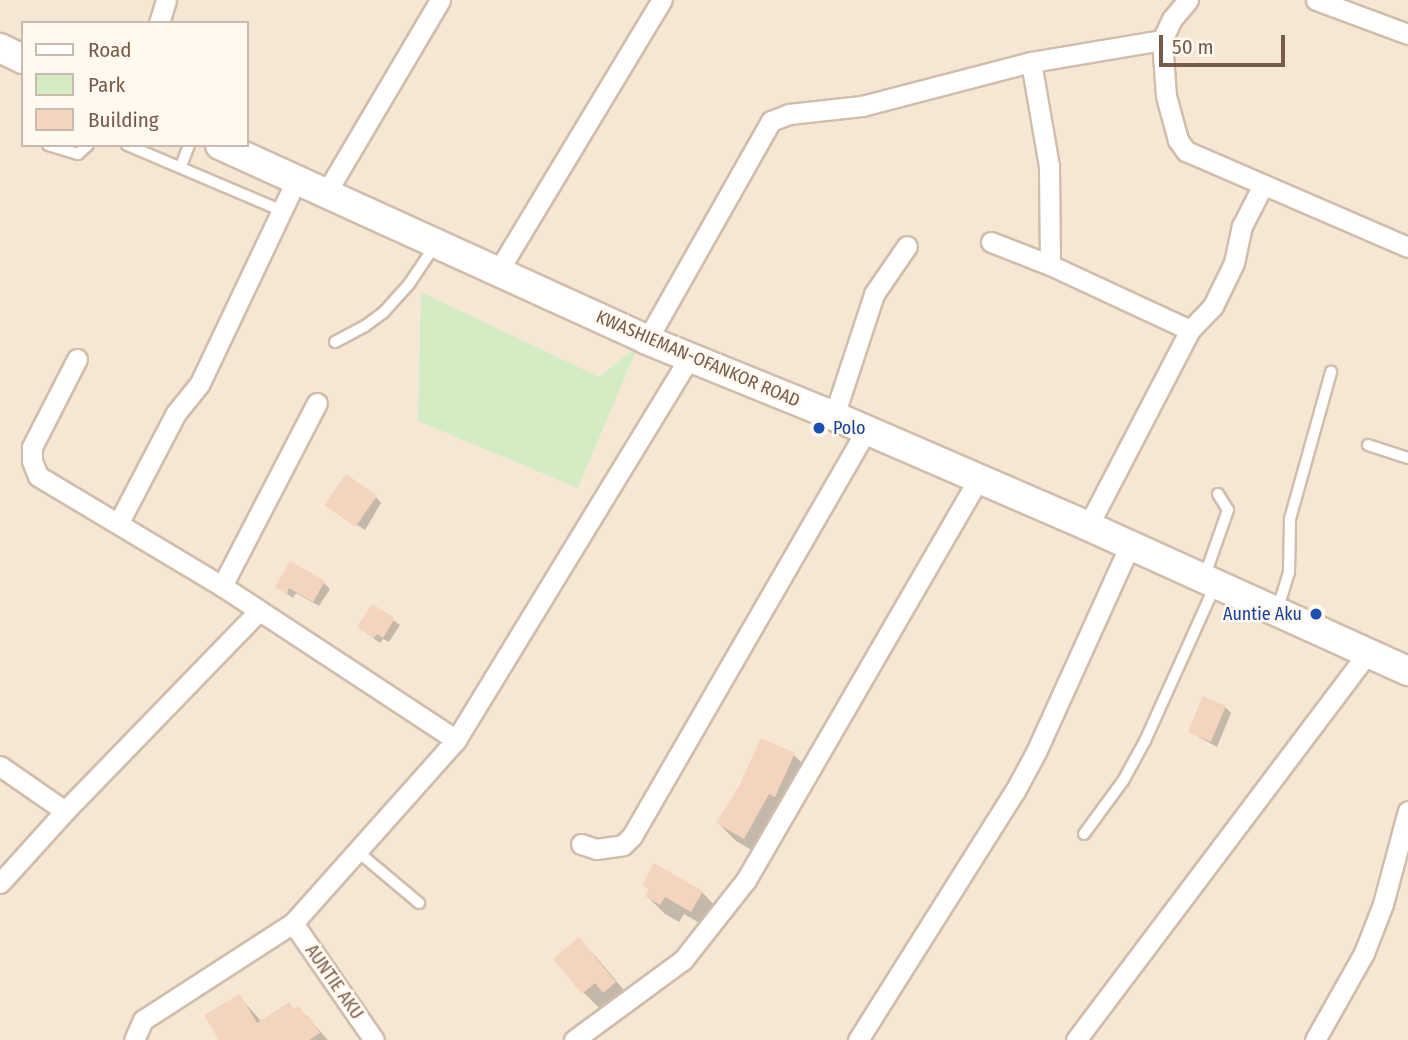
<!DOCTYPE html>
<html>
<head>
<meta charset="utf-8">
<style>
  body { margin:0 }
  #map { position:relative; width:1408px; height:1040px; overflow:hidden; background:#fdf5e7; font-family:"Fira Sans Condensed",sans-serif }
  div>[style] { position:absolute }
  .residential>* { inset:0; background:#f6e7d5 }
  .green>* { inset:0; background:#d4ecc4 }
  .shadow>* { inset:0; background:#0003 }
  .building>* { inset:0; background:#f4d4bd; transform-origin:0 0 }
  .roads { filter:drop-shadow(2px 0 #d0bdab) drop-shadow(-2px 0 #d0bdab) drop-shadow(0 2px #d0bdab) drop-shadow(0 -2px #d0bdab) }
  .service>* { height:10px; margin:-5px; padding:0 5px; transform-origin:5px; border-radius:5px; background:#fff }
  .minor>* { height:19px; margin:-9.5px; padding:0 9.5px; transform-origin:9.5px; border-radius:9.5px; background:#fff }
  .secondary>* { height:28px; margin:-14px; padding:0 14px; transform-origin:14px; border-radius:14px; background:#fff }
  .dots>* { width:19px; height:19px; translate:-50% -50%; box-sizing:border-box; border:4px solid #fff9ef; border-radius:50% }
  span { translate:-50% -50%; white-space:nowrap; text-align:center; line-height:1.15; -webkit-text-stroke:5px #fff9ef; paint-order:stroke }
  .street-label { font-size:18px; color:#795b49 }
  .transit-label { font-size:18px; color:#164399 }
  .left { translate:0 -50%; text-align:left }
  .right { translate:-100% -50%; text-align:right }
  .legend { position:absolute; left:21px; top:21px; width:228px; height:126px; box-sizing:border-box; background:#fff9ef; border:2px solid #c9baad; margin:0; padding:9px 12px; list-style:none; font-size:21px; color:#795b49 }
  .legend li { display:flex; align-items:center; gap:14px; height:35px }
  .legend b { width:35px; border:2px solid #c9baad }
  .scale { position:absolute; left:1159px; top:35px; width:126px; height:32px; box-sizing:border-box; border:4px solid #795b49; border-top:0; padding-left:9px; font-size:21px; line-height:24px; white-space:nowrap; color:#795b49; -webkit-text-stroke:5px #fff9ef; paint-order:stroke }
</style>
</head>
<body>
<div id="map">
  <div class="residential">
    <div style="clip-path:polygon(evenodd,0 0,1408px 0,1408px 1040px,0 1040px,0 0,23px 23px,247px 23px,247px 145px,23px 145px,23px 23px)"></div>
  </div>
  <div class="green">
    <div style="clip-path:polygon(421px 292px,599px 377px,638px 346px,578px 488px,418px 421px)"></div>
  </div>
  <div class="shadow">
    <div style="clip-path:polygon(376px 497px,381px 503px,365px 530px,329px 507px)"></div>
    <div style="clip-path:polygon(324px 583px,330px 589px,319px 606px,296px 593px,293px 598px,277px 587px)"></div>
    <div style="clip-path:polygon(373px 606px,400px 625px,389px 642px,383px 639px,380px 643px,359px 627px)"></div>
    <div style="clip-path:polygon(1225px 707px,1231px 713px,1217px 747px,1190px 732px)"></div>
    <div style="clip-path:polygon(762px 740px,794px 755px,812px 773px,762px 856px,736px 841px,718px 823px,740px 787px)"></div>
    <div style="clip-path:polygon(644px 884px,702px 892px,720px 911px,710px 929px,684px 914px,679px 922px,665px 914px,647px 896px,650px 891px)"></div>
    <div style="clip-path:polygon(579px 940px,597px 958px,633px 1001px,602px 1011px,584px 993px,556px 959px)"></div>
    <div style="clip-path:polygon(239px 996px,262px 1022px,299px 1008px,328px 1040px,222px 1040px)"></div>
  </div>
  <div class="building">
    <div style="left:346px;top:474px;width:38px;height:38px;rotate:35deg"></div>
    <div style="clip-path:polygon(290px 561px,325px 581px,313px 602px,289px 588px,287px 594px,275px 587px)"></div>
    <div style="clip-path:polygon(372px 604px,395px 618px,383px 638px,377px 634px,374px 638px,357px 627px)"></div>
    <div style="left:1203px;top:696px;width:25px;height:39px;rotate:23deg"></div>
    <div style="clip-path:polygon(761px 738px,795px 753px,775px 797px,769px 794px,744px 839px,716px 823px,739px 786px)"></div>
    <div style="clip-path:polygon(654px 863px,703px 891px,691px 912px,665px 897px,660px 905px,645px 896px,649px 889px,642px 885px)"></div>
    <div style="clip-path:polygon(579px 937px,616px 982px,603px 993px,595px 983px,582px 994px,553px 959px)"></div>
    <div style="clip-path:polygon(240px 994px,257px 1023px,289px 1002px,294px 1009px,299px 1006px,306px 1017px,308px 1015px,320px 1033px,309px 1040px,219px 1040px,204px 1015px)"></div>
  </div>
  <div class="roads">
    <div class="service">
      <div style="left:48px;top:145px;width:31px;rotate:17deg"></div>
      <div style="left:78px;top:154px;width:13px;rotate:-42deg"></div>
      <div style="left:127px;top:145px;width:166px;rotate:23deg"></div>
      <div style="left:181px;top:166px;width:22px;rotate:-69deg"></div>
      <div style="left:335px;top:342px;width:34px;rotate:-28deg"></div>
      <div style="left:365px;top:326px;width:22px;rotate:-36deg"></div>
      <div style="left:383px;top:313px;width:39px;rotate:-48deg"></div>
      <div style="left:409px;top:284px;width:48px;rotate:-56deg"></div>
      <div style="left:1368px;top:445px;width:42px;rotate:18deg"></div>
      <div style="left:1204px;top:578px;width:72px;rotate:-70.6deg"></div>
      <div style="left:1228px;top:510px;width:19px;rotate:-122deg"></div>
      <div style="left:1278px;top:608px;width:37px;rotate:-73deg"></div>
      <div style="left:1289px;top:573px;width:54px;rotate:-88.9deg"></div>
      <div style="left:1290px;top:519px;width:153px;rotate:-74.4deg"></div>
      <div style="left:1084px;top:834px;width:66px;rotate:-53.7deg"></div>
      <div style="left:1123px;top:781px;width:46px;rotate:-61.2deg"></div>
      <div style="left:1145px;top:741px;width:172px;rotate:-65.7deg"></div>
      <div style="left:357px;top:851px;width:81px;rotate:40deg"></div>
    </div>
    <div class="minor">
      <div style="left:1188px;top:0;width:25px;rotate:130deg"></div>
      <div style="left:1172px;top:19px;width:23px;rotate:115deg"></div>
      <div style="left:1162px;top:40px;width:56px;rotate:85.9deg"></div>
      <div style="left:1166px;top:96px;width:46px;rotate:74.7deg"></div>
      <div style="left:1178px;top:140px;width:14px;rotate:54deg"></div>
      <div style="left:1186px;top:151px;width:242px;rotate:23.4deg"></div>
      <div style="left:1316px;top:0;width:98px;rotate:20.3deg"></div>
      <div style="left:159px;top:23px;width:24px;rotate:-73deg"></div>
      <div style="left:1031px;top:62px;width:106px;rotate:80.2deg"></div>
      <div style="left:1049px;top:166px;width:99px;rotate:89.4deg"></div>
      <div style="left:326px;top:193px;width:224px;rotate:-59.4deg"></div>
      <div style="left:991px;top:242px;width:63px;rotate:21.3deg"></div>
      <div style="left:1050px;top:265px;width:154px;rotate:24.9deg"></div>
      <div style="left:497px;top:273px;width:319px;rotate:-58.9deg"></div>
      <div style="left:647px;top:340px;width:252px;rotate:-60.5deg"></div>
      <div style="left:771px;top:121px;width:19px;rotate:-21deg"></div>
      <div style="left:789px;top:114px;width:73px;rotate:-6.3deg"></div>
      <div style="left:862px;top:106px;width:175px;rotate:-14.6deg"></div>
      <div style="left:1031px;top:62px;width:133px;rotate:-9.5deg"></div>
      <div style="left:77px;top:359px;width:99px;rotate:117.1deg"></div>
      <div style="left:32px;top:447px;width:14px;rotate:90deg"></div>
      <div style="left:32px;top:461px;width:16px;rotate:68deg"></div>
      <div style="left:38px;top:476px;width:214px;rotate:30.9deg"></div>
      <div style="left:222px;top:586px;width:280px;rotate:33.3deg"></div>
      <div style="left:834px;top:416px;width:128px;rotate:-71.8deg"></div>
      <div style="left:874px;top:294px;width:58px;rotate:-55.5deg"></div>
      <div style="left:119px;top:522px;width:123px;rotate:-62.4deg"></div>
      <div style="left:176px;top:413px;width:36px;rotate:-51deg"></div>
      <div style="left:199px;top:385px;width:228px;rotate:-64.6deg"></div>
      <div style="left:1088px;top:526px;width:221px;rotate:-62.5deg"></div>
      <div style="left:1190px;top:330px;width:33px;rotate:-46deg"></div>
      <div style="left:1213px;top:306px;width:48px;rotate:-64deg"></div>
      <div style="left:1234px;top:263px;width:38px;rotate:-78deg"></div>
      <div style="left:1242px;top:226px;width:46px;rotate:-62.9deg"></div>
      <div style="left:222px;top:586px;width:206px;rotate:-62.6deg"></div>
      <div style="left:0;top:766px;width:79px;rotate:34.7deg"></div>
      <div style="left:581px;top:844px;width:16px;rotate:18deg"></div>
      <div style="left:596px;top:849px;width:27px;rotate:-8deg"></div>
      <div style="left:623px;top:845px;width:13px;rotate:-45deg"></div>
      <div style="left:632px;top:836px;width:468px;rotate:-60deg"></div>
      <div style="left:0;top:883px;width:97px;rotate:-47.9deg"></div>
      <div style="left:65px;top:811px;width:277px;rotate:-45.9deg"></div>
      <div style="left:293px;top:923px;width:142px;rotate:55.3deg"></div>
      <div style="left:134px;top:1040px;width:22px;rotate:-66deg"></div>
      <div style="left:143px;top:1020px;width:179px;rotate:-32.9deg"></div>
      <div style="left:293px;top:923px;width:245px;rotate:-48.3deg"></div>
      <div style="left:456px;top:740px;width:450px;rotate:-58.6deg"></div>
      <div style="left:574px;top:1040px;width:135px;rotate:-36.3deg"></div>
      <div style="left:683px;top:960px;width:102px;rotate:-51.8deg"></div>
      <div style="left:746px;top:880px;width:462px;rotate:-59.9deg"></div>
      <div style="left:858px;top:1040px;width:294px;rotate:-57.8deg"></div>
      <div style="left:1015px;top:791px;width:44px;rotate:-61.7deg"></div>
      <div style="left:1036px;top:752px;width:227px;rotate:-65.6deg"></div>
      <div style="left:1076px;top:1040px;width:482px;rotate:-53deg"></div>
      <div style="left:1315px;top:1040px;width:100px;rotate:-60.6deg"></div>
      <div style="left:1364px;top:953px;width:53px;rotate:-68.8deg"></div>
      <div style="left:1383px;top:904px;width:96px;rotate:-75deg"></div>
    </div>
    <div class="secondary">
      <div style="left:0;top:48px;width:25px;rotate:26deg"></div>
      <div style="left:220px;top:145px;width:469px;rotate:24.5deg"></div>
      <div style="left:647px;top:340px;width:202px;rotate:22.1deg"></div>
      <div style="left:834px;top:416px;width:277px;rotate:23.4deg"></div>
      <div style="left:1088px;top:526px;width:351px;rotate:24.4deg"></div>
    </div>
  </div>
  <div class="dots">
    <div style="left:819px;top:428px;background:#1a4fb4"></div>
    <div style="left:1316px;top:614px;background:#1a4fb4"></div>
  </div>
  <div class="street-label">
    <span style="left:698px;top:359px;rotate:23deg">KWASHIEMAN-OFANKOR ROAD</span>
    <span style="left:334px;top:982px;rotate:55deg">AUNTIE AKU</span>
  </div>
  <div class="transit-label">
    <span class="left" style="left:833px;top:428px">Polo</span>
    <span class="right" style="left:1302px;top:614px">Auntie Aku</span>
  </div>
  <ul class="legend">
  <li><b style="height:9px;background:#fff"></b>Road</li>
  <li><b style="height:19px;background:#d4ecc4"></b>Park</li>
  <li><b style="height:19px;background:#f4d4bd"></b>Building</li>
  </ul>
  <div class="scale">50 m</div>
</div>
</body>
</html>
